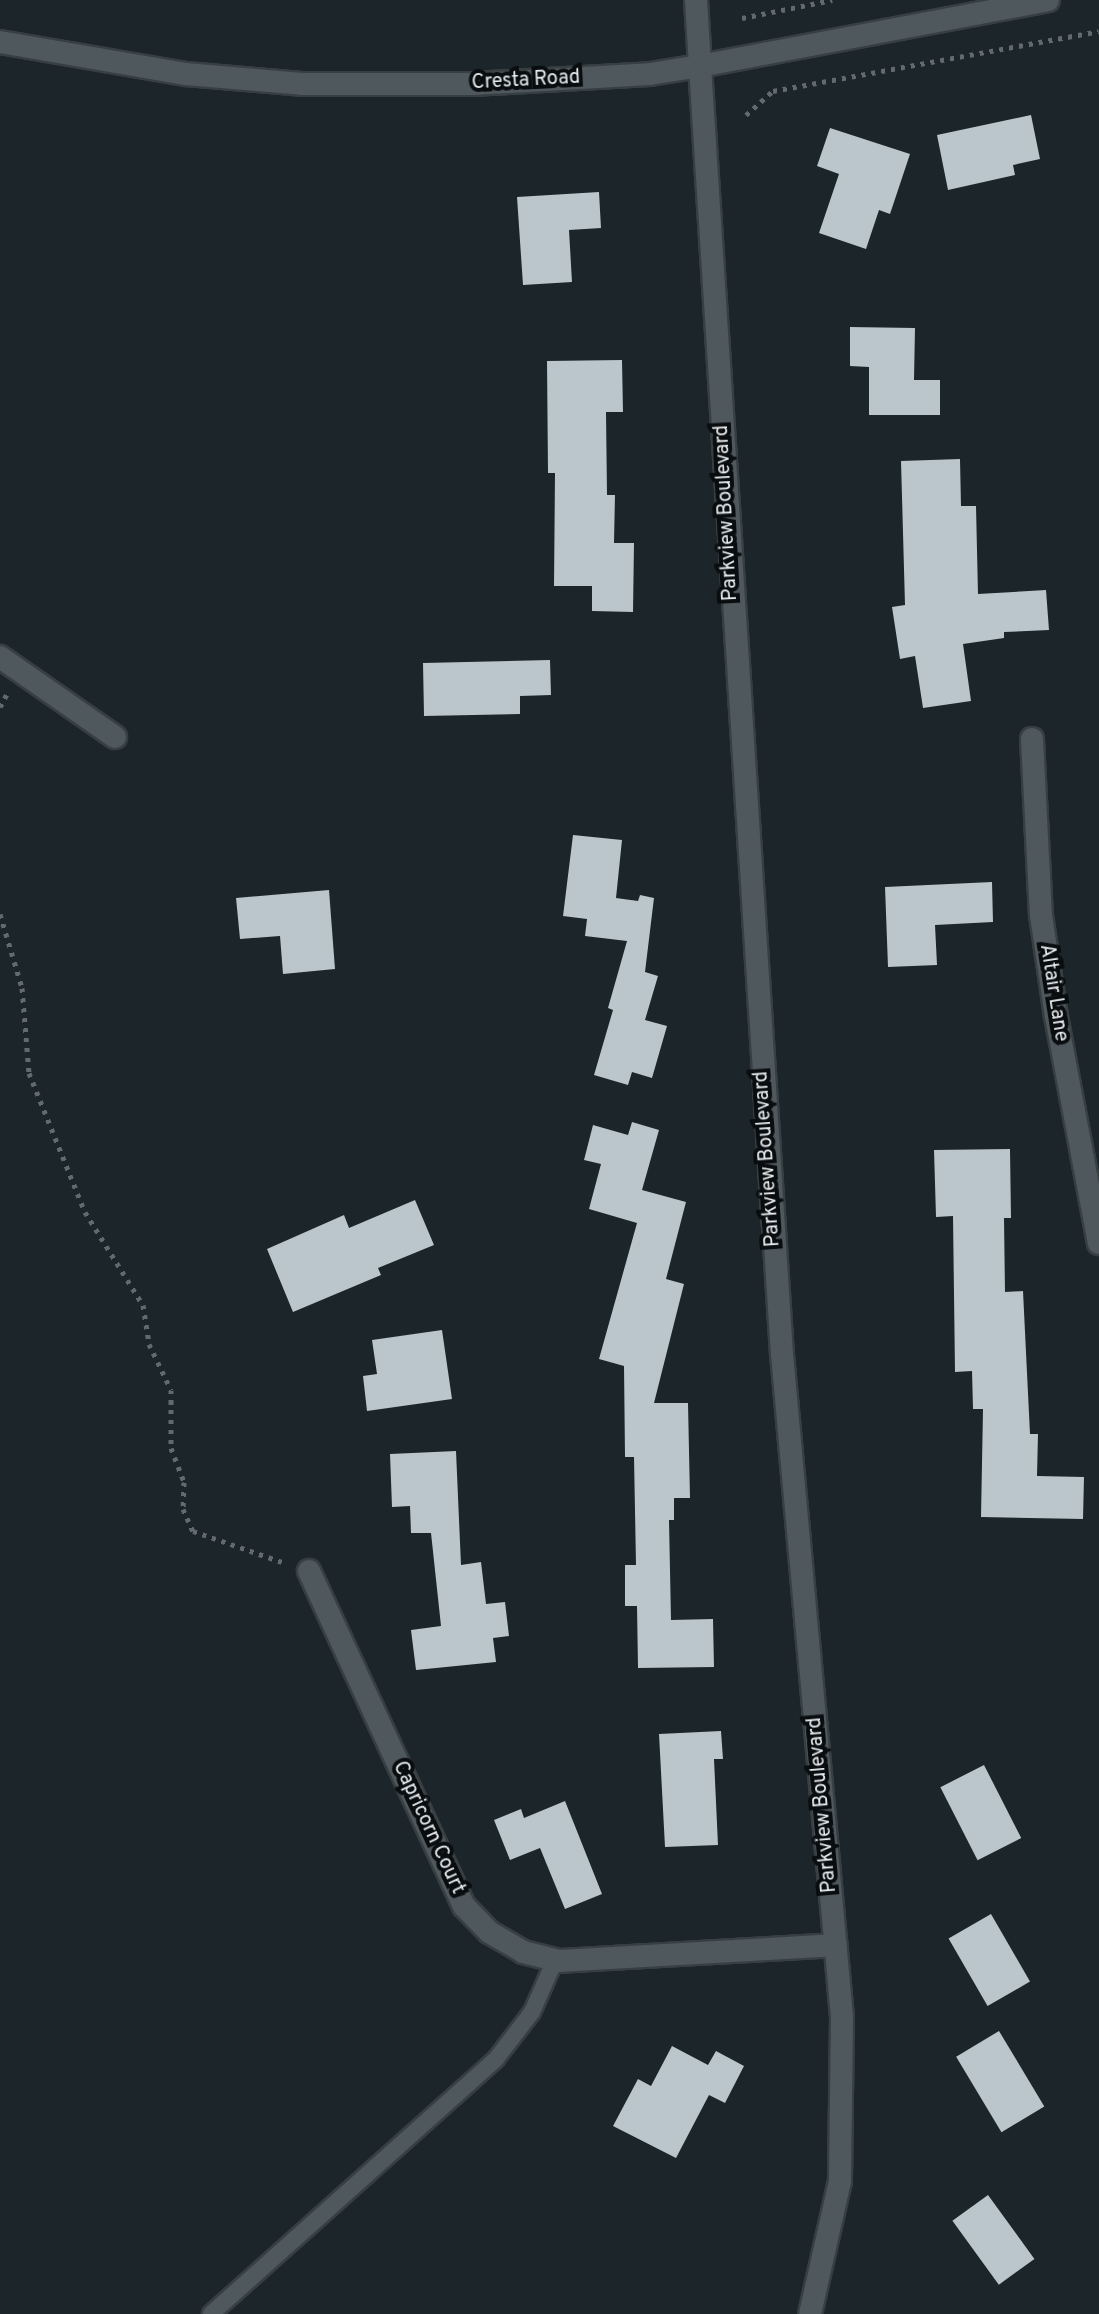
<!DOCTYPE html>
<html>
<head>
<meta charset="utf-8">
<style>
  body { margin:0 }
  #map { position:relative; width:1099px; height:2314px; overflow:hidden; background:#1c2529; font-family:Overpass,sans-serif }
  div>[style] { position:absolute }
  .building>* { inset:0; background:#bac6cb; transform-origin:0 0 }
  .path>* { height:5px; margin-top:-2.5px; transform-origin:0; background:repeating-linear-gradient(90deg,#626a6d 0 4px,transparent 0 10px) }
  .roads { filter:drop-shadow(2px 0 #383f42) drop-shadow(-2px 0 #383f42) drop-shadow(0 2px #383f42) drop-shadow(0 -2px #383f42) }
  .service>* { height:16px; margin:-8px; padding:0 8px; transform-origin:8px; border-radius:8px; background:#4f585d }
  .minor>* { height:22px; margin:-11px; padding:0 11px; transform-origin:11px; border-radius:11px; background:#4f585d }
  .tertiary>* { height:22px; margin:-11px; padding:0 11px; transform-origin:11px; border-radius:11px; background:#4f585d }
  .secondary>* { height:22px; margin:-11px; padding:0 11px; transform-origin:11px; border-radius:11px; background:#4f585d }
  span { translate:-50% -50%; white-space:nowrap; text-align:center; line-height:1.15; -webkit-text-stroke:8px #0a0d0f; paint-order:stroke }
  .street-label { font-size:20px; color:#e7edf0 }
</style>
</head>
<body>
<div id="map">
  <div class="building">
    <div style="clip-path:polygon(1031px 115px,1040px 159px,1013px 165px,1015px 175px,948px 190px,937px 135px)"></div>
    <div style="clip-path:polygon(830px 128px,910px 154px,890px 214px,879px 210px,866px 249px,819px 233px,839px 174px,817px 166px)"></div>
    <div style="clip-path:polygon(599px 192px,601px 228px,569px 230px,572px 282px,523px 285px,517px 197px)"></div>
    <div style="clip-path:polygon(850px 327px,915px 328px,914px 380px,940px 380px,940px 415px,869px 415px,869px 367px,850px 366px)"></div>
    <div style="clip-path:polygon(622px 360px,623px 412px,606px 412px,607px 495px,615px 495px,614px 543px,634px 543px,633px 612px,592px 611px,592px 586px,554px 586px,555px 473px,548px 473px,547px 361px)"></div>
    <div style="clip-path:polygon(960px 459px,961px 506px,976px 506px,978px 594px,1046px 590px,1049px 630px,1004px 632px,1004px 638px,963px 644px,971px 701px,923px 708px,915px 656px,900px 659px,892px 607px,905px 605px,901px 461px)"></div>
    <div style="clip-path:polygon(550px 660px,551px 695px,520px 696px,520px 714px,424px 716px,423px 663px)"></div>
    <div style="clip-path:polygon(573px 835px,622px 840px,616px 898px,638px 901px,640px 895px,654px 898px,645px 972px,658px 976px,645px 1020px,667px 1026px,652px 1078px,632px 1072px,628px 1085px,594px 1075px,613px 1010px,608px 1008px,627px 941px,585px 936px,587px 919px,563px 916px)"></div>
    <div style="clip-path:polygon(992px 882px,993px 922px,935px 925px,937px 965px,888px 967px,885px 887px)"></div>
    <div style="clip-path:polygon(329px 890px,335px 969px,283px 974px,280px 936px,240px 939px,236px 898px)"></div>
    <div style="clip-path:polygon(632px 1122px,659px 1130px,642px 1190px,686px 1202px,666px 1279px,684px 1284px,654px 1403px,688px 1403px,690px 1498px,674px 1498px,674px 1520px,669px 1520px,671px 1620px,713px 1619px,714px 1667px,638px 1668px,637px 1606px,625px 1606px,625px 1565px,636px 1565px,634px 1457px,625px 1457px,624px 1366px,599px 1359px,637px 1223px,589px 1209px,601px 1164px,584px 1160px,593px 1125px,628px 1135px)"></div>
    <div style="clip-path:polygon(1010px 1149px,1011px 1218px,1004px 1218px,1005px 1292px,1023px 1291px,1030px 1434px,1038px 1434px,1037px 1476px,1084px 1477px,1083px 1519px,981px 1517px,983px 1409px,973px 1409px,972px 1371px,955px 1372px,953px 1216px,936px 1217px,934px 1150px)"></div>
    <div style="clip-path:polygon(415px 1200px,434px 1245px,378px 1268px,381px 1275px,293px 1312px,267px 1249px,344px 1215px,349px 1228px)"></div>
    <div style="clip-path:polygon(442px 1330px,452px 1399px,367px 1411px,363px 1376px,377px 1374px,372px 1340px)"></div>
    <div style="clip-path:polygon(456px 1451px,461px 1565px,481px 1562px,486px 1604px,505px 1602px,509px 1636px,493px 1638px,496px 1662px,416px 1670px,411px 1630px,441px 1626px,431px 1533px,411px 1533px,410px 1506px,392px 1507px,390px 1454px)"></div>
    <div style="clip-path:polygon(721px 1731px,723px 1759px,714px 1759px,718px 1845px,665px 1847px,659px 1734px)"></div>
    <div style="left:984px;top:1765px;width:82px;height:49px;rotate:63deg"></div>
    <div style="clip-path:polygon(565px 1801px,602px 1894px,565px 1909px,540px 1848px,510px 1860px,494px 1820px,521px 1809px,524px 1818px)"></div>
    <div style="left:991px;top:1914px;width:78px;height:49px;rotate:60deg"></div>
    <div style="left:999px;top:2031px;width:88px;height:50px;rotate:59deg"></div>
    <div style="clip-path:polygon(672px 2046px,708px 2065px,716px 2051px,744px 2066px,725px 2103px,709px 2095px,676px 2158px,613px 2126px,638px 2079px,651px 2086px)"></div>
    <div style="left:988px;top:2195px;width:79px;height:44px;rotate:54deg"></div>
  </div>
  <div class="path">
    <div style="left:742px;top:18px;width:92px;rotate:-11.3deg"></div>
    <div style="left:746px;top:115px;width:36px;rotate:-42deg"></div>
    <div style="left:773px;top:91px;width:331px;rotate:-10.4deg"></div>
    <div style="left:0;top:707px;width:15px;rotate:-62deg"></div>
    <div style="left:0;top:914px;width:77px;rotate:73.4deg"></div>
    <div style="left:22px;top:988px;width:85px;rotate:85.3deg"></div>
    <div style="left:29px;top:1073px;width:150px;rotate:68.1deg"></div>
    <div style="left:85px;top:1212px;width:110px;rotate:58.1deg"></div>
    <div style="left:143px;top:1305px;width:39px;rotate:81deg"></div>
    <div style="left:149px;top:1344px;width:51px;rotate:64.4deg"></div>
    <div style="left:171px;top:1390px;width:58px;rotate:90deg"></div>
    <div style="left:171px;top:1448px;width:36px;rotate:69deg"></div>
    <div style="left:184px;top:1482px;width:27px;rotate:92deg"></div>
    <div style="left:183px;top:1509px;width:24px;rotate:66deg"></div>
    <div style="left:193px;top:1531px;width:97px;rotate:19.2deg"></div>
  </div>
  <div class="roads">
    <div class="service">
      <div style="left:211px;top:2314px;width:382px;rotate:-41.8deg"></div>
      <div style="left:496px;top:2059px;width:59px;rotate:-52.5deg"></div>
      <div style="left:532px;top:2012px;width:57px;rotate:-66.1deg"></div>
    </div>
    <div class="minor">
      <div style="left:696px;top:0;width:66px;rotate:86.5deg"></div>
      <div style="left:0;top:657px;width:140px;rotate:34.8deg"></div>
      <div style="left:1032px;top:739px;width:176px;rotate:87.1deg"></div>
      <div style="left:1041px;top:915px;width:102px;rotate:81.6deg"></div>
      <div style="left:1056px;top:1016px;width:231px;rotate:79.3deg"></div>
      <div style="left:309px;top:1571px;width:369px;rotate:65.2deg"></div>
      <div style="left:464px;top:1906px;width:36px;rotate:46deg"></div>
      <div style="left:489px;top:1932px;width:39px;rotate:30deg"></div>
      <div style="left:523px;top:1952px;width:37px;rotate:14deg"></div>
      <div style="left:559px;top:1961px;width:277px;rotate:-3.3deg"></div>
    </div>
    <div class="tertiary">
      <div style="left:700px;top:66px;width:1291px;rotate:86.36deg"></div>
      <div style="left:782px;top:1354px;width:666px;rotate:84.83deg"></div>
      <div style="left:842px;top:2017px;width:164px;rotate:90.7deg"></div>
      <div style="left:840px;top:2181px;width:136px;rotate:102.7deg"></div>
    </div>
    <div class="secondary">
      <div style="left:0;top:42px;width:189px;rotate:9.8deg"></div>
      <div style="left:186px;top:74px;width:116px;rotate:4.9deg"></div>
      <div style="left:302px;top:84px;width:171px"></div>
      <div style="left:473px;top:84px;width:177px;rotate:-3.2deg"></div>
      <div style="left:650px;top:74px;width:51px;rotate:-9.1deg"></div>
      <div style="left:700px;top:66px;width:354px;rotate:-10.7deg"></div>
    </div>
  </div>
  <div class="street-label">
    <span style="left:526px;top:81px;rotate:-3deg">Cresta Road</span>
    <span style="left:727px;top:513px;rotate:-93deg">Parkview Boulevard</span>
    <span style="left:1053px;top:993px;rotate:81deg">Altair Lane</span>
    <span style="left:768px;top:1159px;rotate:-94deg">Parkview Boulevard</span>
    <span style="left:823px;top:1805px;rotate:-95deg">Parkview Boulevard</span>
    <span style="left:428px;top:1828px;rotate:65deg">Capricorn Court</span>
  </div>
</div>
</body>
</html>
